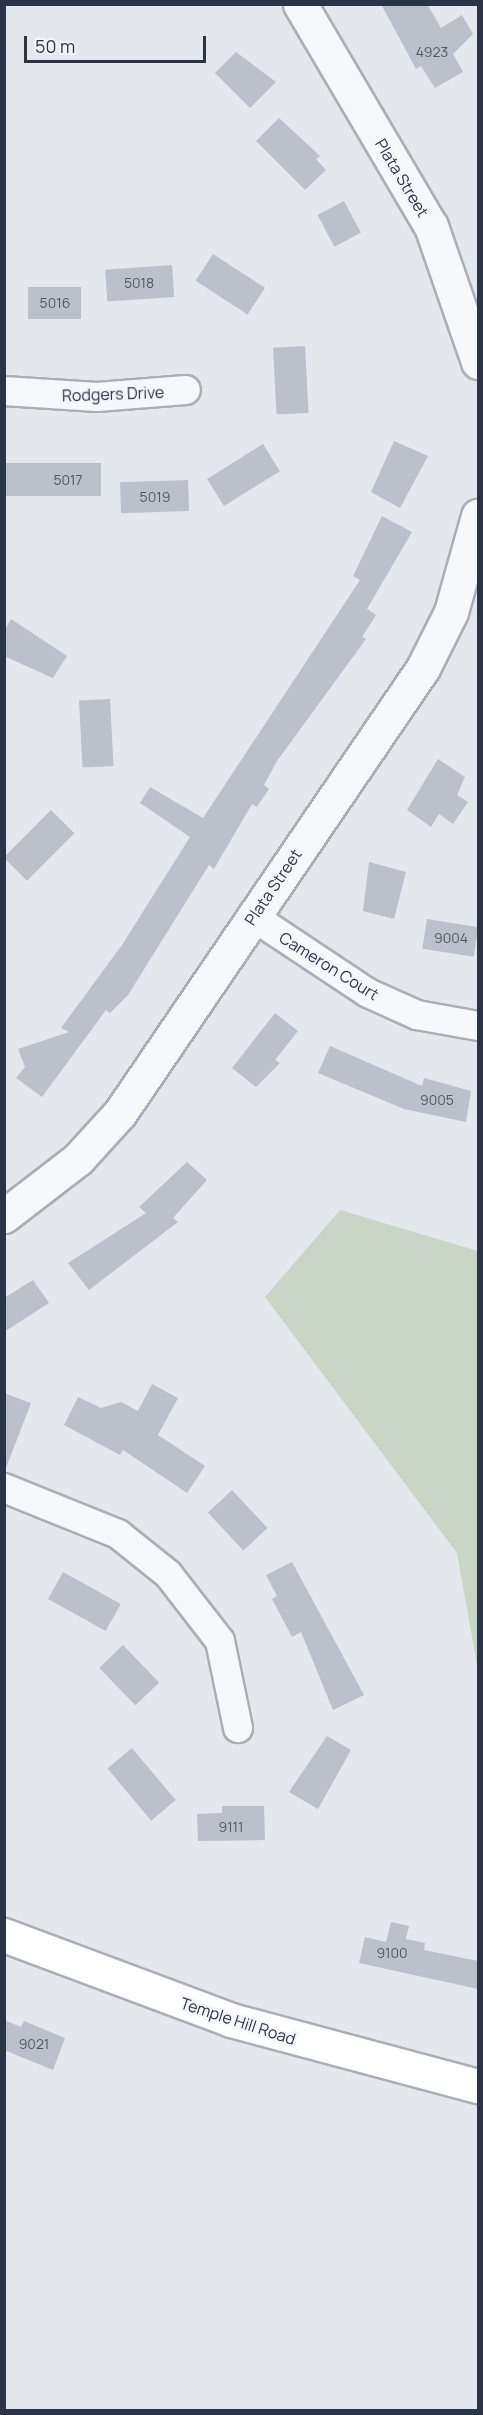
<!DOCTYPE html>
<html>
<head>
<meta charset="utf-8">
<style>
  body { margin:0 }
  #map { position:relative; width:483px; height:2415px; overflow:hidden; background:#e4e7ec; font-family:Manrope,sans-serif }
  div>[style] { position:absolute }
  .green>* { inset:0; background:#c9d6c5 }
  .building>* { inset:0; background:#bbc0ca; transform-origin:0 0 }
  .roads { filter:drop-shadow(2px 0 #a9aeb7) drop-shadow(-2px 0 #a9aeb7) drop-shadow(0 2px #a9aeb7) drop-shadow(0 -2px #a9aeb7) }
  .minor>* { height:28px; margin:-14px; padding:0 14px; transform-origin:14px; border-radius:14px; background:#f7f8fa }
  .tertiary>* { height:33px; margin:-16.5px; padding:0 16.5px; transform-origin:16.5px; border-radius:16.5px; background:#f7f8fa }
  .secondary>* { height:33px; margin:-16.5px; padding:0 16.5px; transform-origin:16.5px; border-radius:16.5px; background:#fff }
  span { translate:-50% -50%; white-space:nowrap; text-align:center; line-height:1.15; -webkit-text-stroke:5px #f4f6f9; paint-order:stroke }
  .number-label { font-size:14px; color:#4f5766 }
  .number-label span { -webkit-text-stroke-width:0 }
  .street-label { font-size:16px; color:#2b3445 }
  .frame { position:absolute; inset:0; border:6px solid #2b3445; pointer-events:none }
  .scale { position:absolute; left:24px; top:36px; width:182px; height:27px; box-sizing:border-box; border:3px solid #2b3445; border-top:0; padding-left:8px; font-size:18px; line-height:21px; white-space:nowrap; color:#2b3445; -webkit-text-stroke:4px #f4f6f9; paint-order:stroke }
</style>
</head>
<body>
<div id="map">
  <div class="green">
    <div style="clip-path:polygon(340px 1210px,478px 1251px,478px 1670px,457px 1553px,265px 1297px)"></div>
  </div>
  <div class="building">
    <div style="clip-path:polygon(381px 4px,427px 4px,441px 28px,462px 15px,473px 34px,453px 54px,463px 72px,435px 88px,421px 66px,416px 69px)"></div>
    <div style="clip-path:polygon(236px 52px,276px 82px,250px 108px,215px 73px)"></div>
    <div style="clip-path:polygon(279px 118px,320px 156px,316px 159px,326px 170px,305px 190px,256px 141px)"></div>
    <div style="left:344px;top:201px;width:36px;height:30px;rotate:62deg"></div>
    <div style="left:213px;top:254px;width:62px;height:32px;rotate:33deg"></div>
    <div style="left:172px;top:265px;width:32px;height:67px;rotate:86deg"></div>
    <div style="left:28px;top:287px;width:53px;height:32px"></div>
    <div style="left:305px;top:346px;width:67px;height:32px;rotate:87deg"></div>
    <div style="clip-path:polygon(394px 441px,428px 456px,400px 508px,371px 492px)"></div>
    <div style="left:263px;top:444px;width:32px;height:66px;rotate:58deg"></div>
    <div style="left:101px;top:463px;width:33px;height:97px;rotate:90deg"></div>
    <div style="left:188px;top:480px;width:31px;height:68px;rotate:88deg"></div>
    <div style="clip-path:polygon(382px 516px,412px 532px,367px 609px,376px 615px,362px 637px,366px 639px,277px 761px,264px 785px,269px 789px,257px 807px,252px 804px,214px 869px,209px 865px,128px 995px,110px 1013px,106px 1010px,42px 1097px,16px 1078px,25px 1067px,18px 1049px,69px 1032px,61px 1028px,122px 945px,190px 837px,140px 803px,150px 787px,203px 818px,360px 580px,353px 576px)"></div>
    <div style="clip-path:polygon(11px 619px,67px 656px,53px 678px,4px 656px,4px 631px)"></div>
    <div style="left:110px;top:699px;width:67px;height:31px;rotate:87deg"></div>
    <div style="clip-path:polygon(438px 759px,465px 777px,457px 795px,468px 802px,453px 824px,439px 814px,431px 827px,407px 810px)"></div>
    <div style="left:51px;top:810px;width:33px;height:67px;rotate:45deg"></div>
    <div style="clip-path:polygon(369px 862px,406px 872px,394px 919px,363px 911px)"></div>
    <div style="left:427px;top:919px;width:52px;height:30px;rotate:9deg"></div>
    <div style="clip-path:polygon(275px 1013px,298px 1031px,275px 1060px,280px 1063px,256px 1087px,232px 1068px)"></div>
    <div style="clip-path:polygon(330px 1046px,422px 1086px,424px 1078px,471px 1091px,466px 1122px,404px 1109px,318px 1073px)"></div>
    <div style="clip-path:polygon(187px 1162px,207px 1180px,173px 1218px,178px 1222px,89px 1290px,68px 1263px,146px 1213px,139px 1207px)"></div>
    <div style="clip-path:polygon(33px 1280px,49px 1303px,4px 1332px,4px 1298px)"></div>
    <div style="clip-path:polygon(152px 1384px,178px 1398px,158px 1435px,205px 1466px,187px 1493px,123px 1450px,120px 1455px,64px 1425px,78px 1397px,101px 1408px,121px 1402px,138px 1411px)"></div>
    <div style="clip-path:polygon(4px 1393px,31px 1403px,6px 1468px,4px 1468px)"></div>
    <div style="left:232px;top:1490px;width:52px;height:33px;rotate:47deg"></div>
    <div style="clip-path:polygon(292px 1562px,364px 1695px,333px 1710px,301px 1632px,292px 1637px,272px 1599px,277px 1596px,266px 1575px)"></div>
    <div style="left:63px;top:1572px;width:66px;height:31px;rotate:29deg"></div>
    <div style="left:123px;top:1645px;width:52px;height:33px;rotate:46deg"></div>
    <div style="clip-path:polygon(327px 1736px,351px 1750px,318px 1809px,289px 1792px)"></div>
    <div style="left:132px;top:1748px;width:68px;height:32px;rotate:50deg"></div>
    <div style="clip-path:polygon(222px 1806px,264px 1806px,265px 1840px,198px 1841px,197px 1814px,222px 1813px)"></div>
    <div style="clip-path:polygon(391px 1922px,409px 1926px,406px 1939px,425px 1943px,424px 1950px,478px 1961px,478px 1989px,359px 1963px,365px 1937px,386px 1942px)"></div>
    <div style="clip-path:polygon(4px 2020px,21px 2027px,24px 2021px,65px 2038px,53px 2070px,4px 2050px)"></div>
  </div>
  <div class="roads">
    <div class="minor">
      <div style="left:4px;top:391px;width:93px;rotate:3.7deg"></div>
      <div style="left:97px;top:397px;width:89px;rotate:-4.5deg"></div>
      <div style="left:252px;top:916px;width:139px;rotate:33.6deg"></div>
      <div style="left:368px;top:993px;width:54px;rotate:24.2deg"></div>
      <div style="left:417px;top:1015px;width:62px;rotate:10.2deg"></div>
      <div style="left:4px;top:1488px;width:123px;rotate:22deg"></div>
      <div style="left:118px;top:1534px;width:64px;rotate:38.7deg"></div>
      <div style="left:168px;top:1574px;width:85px;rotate:52.2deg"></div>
      <div style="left:220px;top:1641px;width:89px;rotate:78.3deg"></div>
    </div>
    <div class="tertiary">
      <div style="left:300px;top:4px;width:258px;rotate:59.5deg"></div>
      <div style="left:431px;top:226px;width:144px;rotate:70.9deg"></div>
      <div style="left:4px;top:1216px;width:93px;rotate:-37.6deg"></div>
      <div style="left:78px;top:1159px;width:62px;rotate:-47.6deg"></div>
      <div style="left:120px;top:1113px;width:538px;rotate:-55.75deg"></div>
      <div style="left:423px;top:668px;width:63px;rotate:-63.4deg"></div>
      <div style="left:451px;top:612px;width:100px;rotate:-74.3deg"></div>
    </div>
    <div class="secondary">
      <div style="left:4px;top:1935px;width:242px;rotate:20.5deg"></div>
      <div style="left:231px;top:2020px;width:256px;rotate:15deg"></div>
    </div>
  </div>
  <div class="number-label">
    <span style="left:432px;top:52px">4923</span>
    <span style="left:139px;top:283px">5018</span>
    <span style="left:55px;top:303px">5016</span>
    <span style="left:68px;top:480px">5017</span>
    <span style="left:155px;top:497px">5019</span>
    <span style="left:451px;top:938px">9004</span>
    <span style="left:437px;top:1100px">9005</span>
    <span style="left:231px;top:1827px">9111</span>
    <span style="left:392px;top:1953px">9100</span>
    <span style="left:34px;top:2044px">9021</span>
  </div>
  <div class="street-label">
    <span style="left:402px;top:178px;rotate:59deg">Plata Street</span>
    <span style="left:113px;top:394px;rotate:-2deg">Rodgers Drive</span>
    <span style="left:273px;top:887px;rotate:-56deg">Plata Street</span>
    <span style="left:329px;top:966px;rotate:32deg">Cameron Court</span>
    <span style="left:238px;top:2021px;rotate:18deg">Temple Hill Road</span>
  </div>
  <div class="frame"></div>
  <div class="scale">50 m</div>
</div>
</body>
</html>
